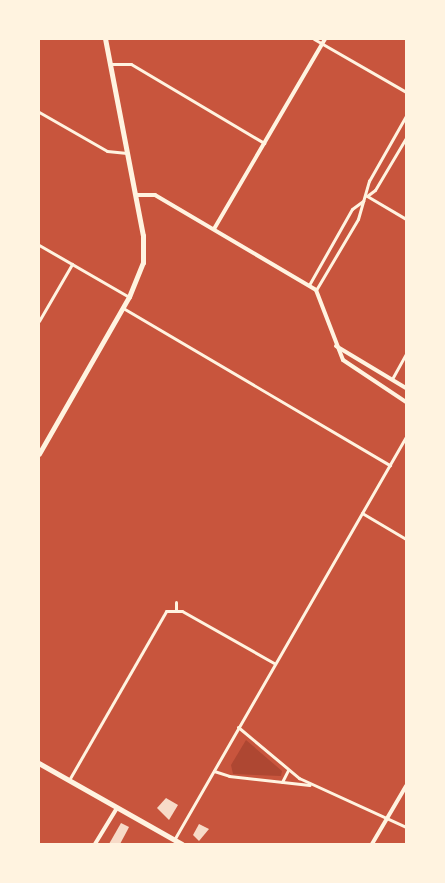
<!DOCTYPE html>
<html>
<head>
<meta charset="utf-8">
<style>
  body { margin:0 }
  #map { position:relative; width:445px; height:883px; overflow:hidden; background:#c8553d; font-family:"Space Grotesk",sans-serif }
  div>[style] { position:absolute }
  .green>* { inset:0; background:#ae4732 }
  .building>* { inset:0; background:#f7dbc8 }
  .minor>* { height:3px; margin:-1.5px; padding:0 1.5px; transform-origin:1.5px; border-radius:1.5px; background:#fff3e0 }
  .tertiary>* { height:4px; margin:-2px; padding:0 2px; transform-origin:2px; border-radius:2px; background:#fff3e0 }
  .secondary>* { height:4.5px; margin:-2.25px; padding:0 2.25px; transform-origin:2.25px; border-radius:2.25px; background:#fff3e0 }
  span { translate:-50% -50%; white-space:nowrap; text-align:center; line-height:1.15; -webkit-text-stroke:4px #fff3e0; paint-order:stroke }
  .frame { position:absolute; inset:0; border:40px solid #fff3e0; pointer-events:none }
</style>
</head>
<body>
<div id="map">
  <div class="green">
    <div style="clip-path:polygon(246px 740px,282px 771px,281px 776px,233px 774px,231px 765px)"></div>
  </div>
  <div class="building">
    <div style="clip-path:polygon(166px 798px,178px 805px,169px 820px,157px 808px)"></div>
    <div style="clip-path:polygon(121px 823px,129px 827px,127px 831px,120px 844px,109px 844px)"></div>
    <div style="clip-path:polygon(199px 824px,209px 829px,199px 841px,193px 835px)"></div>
  </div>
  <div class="minor">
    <div style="left:314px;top:39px;width:106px;rotate:29.9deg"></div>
    <div style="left:110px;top:64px;width:21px"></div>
    <div style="left:131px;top:64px;width:155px;rotate:30.7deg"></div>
    <div style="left:39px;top:112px;width:78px;rotate:29.8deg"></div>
    <div style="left:107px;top:151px;width:20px;rotate:6deg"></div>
    <div style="left:367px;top:196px;width:10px;rotate:-37deg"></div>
    <div style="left:375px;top:190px;width:61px;rotate:-59.2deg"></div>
    <div style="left:367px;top:196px;width:45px;rotate:30.5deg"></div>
    <div style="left:39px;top:245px;width:104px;rotate:30deg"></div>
    <div style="left:309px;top:285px;width:87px;rotate:-60.5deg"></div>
    <div style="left:352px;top:209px;width:14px;rotate:-36deg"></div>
    <div style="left:316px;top:290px;width:82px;rotate:-59.4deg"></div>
    <div style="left:358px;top:219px;width:40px;rotate:-74deg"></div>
    <div style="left:369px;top:181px;width:75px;rotate:-60.4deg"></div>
    <div style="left:123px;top:308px;width:310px;rotate:30.5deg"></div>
    <div style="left:39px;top:321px;width:66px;rotate:-59.9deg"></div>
    <div style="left:392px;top:379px;width:29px;rotate:-61deg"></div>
    <div style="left:362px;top:513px;width:51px;rotate:30.6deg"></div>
    <div style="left:176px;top:609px;width:7px;rotate:-90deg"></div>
    <div style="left:238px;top:727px;width:80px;rotate:39.9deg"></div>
    <div style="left:299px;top:778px;width:118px;rotate:24.6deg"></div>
    <div style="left:214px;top:771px;width:16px;rotate:18deg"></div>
    <div style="left:229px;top:776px;width:81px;rotate:6.4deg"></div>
    <div style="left:69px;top:780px;width:195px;rotate:-60.1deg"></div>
    <div style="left:166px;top:611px;width:16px"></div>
    <div style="left:182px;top:611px;width:106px;rotate:29.5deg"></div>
    <div style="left:282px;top:782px;width:13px;rotate:-63deg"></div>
    <div style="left:174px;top:840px;width:465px;rotate:-60.1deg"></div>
  </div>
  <div class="tertiary">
    <div style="left:136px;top:195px;width:19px"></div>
    <div style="left:155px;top:195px;width:187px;rotate:30.5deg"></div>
    <div style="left:316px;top:290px;width:75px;rotate:68.9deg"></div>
    <div style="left:343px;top:360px;width:76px;rotate:33.7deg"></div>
    <div style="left:214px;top:229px;width:220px;rotate:-59.7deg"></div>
    <div style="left:336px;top:346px;width:82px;rotate:31deg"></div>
    <div style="left:95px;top:844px;width:42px;rotate:-58.6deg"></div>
    <div style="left:372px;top:844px;width:67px;rotate:-59.6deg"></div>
  </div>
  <div class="secondary">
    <div style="left:39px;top:454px;width:181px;rotate:-60.2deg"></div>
    <div style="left:129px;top:297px;width:37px;rotate:-68deg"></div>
    <div style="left:143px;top:263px;width:27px;rotate:-90deg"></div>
    <div style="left:143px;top:236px;width:201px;rotate:-100.9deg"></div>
    <div style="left:39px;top:763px;width:164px;rotate:29.5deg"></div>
  </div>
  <div class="frame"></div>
</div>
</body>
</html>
